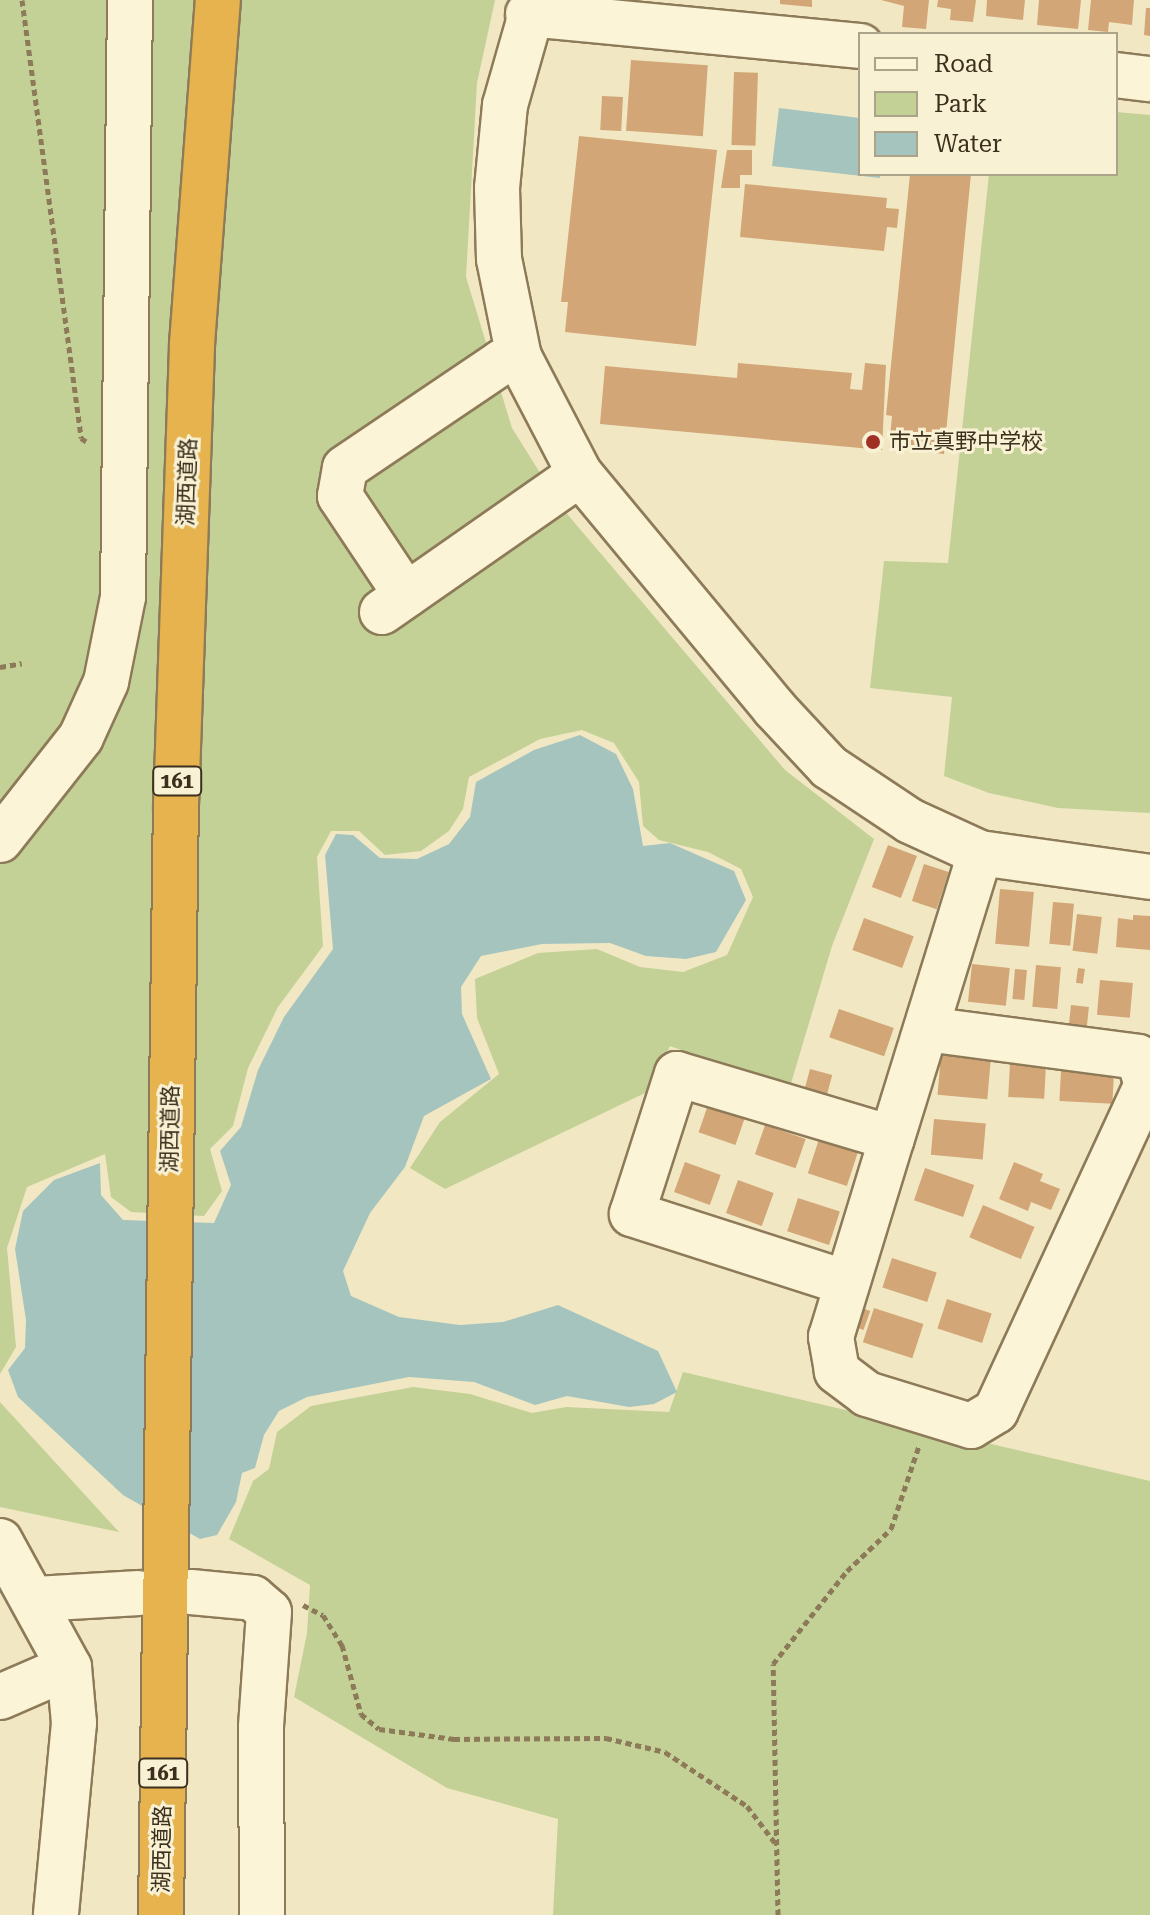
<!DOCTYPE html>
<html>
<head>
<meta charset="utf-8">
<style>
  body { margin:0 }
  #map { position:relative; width:1150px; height:1915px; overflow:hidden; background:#f1e8c3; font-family:"Roboto Serif","Noto Sans JP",serif }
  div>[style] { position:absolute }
  .green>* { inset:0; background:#c3d096 }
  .water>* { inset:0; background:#a5c4be }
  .building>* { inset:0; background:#d2a676; transform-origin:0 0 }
  .path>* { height:5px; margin-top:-2.5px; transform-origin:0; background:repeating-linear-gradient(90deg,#8d7a58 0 6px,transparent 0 10px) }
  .roads { filter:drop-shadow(2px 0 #8d7a58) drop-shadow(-2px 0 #8d7a58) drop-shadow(0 2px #8d7a58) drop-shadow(0 -2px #8d7a58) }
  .minor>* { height:44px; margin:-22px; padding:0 22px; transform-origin:22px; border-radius:22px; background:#fbf4d7 }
  .highway>* { height:44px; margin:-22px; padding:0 22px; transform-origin:22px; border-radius:22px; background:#e6b34e }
  .dots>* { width:22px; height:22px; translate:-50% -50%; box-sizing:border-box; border:4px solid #f8f1d3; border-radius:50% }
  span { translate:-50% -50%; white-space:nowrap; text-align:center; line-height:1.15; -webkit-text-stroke:6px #f8f1d3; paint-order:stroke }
  .shield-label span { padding:2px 6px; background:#f8f1d3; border:2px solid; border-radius:6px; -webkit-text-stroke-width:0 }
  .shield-label { font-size:20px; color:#3c2f1d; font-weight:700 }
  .poi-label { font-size:22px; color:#3c2f1d }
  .left { translate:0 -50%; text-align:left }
  .street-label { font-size:22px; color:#3c2f1d }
  .legend { position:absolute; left:858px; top:32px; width:260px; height:144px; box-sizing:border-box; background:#f8f1d3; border:2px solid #ada38a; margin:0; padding:10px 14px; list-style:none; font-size:24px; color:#3c2f1d }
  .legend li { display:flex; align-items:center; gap:16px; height:40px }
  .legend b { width:40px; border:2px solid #ada38a }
</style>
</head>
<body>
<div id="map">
  <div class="green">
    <div style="clip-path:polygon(0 0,495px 0,477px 83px,466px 277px,512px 428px,562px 508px,785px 770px,874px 839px,832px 946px,789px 1090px,670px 1046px,645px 1093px,445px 1189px,410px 1168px,440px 1122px,499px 1074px,477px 1018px,475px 979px,538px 953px,597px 949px,640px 967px,683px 972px,727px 955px,753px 897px,741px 869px,708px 852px,659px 840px,643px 826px,639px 782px,614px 743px,582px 730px,540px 739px,469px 777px,463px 809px,449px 831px,421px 851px,385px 855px,359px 831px,331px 831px,317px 857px,323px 946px,278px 1007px,248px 1068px,233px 1126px,210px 1149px,222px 1191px,204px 1216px,131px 1212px,111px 1197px,105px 1154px,27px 1187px,7px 1248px,16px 1347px,0 1374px)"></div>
    <div style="clip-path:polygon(1116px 112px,1150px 115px,1150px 813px,1058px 808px,989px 793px,944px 776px,952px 697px,870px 688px,884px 561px,948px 563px,989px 174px,1116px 174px)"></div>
    <div style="clip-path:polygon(683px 1372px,1150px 1481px,1150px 1915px,553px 1915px,558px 1819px,447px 1788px,294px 1697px,307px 1633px,310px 1585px,229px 1539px,253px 1481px,269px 1469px,277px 1432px,311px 1406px,413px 1387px,470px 1394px,532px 1413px,566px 1407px,669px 1412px)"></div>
    <div style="clip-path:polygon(0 1402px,119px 1532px,0 1507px)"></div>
  </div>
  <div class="water">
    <div style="clip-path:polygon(779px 108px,860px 118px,860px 174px,880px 174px,880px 178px,772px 166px)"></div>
    <div style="clip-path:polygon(580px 735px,616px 754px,633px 789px,643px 846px,670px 843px,734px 871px,746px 900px,716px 952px,686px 959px,646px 956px,610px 943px,542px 944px,481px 956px,461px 987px,462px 1014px,491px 1079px,424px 1116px,405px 1167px,370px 1213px,343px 1271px,351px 1296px,399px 1317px,460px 1325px,503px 1322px,558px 1305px,658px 1351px,677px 1392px,654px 1404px,629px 1407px,567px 1396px,535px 1405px,474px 1382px,409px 1377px,307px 1397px,279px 1411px,264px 1435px,255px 1468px,242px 1473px,236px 1502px,217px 1535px,200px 1539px,123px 1495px,18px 1397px,8px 1370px,25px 1348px,26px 1320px,15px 1249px,23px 1211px,54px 1180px,100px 1163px,101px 1195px,123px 1220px,214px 1223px,231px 1185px,220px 1151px,241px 1127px,258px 1070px,284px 1017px,333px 949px,325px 855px,336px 834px,353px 835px,380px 858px,417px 859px,449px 844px,470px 817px,476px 782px,534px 750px)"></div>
  </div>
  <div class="building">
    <div style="clip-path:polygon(780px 0,812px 0,812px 7px,780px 4px)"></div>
    <div style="clip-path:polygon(881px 0,929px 0,926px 29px,902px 27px,904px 6px)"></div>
    <div style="clip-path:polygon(938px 0,976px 0,973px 22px,950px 20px,951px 9px,937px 7px)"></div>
    <div style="clip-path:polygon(987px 0,1025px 0,1023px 20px,986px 16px)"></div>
    <div style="clip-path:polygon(1039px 0,1081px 0,1078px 29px,1037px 25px)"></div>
    <div style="clip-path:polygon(1091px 0,1134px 0,1132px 25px,1109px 22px,1108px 32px,1088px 30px)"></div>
    <div style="clip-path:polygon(1146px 8px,1150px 8px,1150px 36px,1144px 35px)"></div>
    <div style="left:631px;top:60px;width:77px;height:71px;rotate:4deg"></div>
    <div style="left:734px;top:72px;width:24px;height:73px;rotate:2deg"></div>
    <div style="left:602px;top:96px;width:21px;height:34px;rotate:3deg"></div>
    <div style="clip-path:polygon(579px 136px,717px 150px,696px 346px,565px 332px,568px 302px,561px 302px)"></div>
    <div style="clip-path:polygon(727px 150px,752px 150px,752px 175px,740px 175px,740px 188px,721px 188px)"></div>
    <div style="clip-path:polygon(910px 174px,971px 174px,944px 454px,889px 448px,892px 416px,886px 415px)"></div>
    <div style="clip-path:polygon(745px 184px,887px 198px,886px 208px,899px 209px,897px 228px,887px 227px,884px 251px,740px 237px)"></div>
    <div style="clip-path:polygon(738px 363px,852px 373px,850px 389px,862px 390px,865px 363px,886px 365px,882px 450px,600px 424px,605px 366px,737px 378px)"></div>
    <div style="left:888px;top:845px;width:31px;height:45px;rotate:21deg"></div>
    <div style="left:924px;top:864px;width:26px;height:39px;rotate:18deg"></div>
    <div style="left:1000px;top:889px;width:34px;height:55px;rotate:5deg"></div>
    <div style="left:1053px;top:902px;width:21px;height:42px;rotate:5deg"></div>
    <div style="left:1077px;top:914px;width:25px;height:37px;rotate:7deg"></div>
    <div style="clip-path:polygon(1133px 915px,1150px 916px,1150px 950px,1116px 947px,1118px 918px,1133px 920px)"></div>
    <div style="left:864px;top:918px;width:53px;height:34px;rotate:20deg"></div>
    <div style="left:972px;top:964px;width:38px;height:38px;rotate:6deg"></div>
    <div style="left:1036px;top:965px;width:25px;height:42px;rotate:5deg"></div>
    <div style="left:1078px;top:968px;width:7px;height:15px;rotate:8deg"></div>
    <div style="left:1015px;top:969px;width:12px;height:30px;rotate:5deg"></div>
    <div style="left:1100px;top:980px;width:33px;height:35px;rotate:5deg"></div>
    <div style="left:1071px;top:1005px;width:18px;height:20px;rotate:6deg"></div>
    <div style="left:839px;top:1009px;width:58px;height:30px;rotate:19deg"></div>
    <div style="left:941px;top:1055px;width:50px;height:40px;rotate:5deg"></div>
    <div style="left:1010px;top:1063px;width:36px;height:34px;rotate:3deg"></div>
    <div style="left:810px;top:1069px;width:23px;height:26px;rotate:15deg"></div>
    <div style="left:1061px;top:1071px;width:53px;height:30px;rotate:3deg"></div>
    <div style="left:709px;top:1102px;width:39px;height:32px;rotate:19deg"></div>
    <div style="left:934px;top:1119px;width:52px;height:36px;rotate:5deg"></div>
    <div style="left:765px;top:1125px;width:43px;height:31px;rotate:19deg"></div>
    <div style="left:819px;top:1139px;width:41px;height:36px;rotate:18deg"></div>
    <div style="left:685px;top:1162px;width:38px;height:32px;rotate:20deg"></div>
    <div style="clip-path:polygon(1014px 1162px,1043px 1174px,1040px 1181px,1060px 1189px,1051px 1210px,1031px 1202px,1028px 1211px,999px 1199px)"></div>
    <div style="left:925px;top:1168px;width:52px;height:34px;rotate:19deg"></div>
    <div style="left:738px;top:1180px;width:38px;height:35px;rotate:20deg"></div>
    <div style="left:798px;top:1198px;width:44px;height:35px;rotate:18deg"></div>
    <div style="left:983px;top:1205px;width:56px;height:35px;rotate:23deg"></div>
    <div style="left:892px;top:1258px;width:47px;height:31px;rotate:18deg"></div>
    <div style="left:947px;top:1299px;width:47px;height:31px;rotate:18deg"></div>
    <div style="left:859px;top:1307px;width:12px;height:20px;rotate:20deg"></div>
    <div style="left:874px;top:1308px;width:52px;height:36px;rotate:18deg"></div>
  </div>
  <div class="path">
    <div style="left:22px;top:0;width:442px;rotate:82.3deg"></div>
    <div style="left:81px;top:438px;width:7px;rotate:34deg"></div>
    <div style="left:0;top:667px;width:22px;rotate:-10deg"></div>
    <div style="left:303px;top:1605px;width:22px;rotate:27deg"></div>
    <div style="left:323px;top:1615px;width:36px;rotate:58deg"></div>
    <div style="left:342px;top:1645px;width:72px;rotate:74.6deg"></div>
    <div style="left:361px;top:1714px;width:23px;rotate:40deg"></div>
    <div style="left:379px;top:1729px;width:76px;rotate:7.6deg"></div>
    <div style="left:454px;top:1739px;width:152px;rotate:-0.4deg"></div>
    <div style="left:606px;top:1738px;width:61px;rotate:13.3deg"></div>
    <div style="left:665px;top:1752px;width:98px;rotate:33.4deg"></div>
    <div style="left:747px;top:1806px;width:48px;rotate:52.7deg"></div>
    <div style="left:778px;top:1915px;width:251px;rotate:-91.1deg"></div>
    <div style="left:773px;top:1664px;width:119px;rotate:-51.5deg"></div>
    <div style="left:847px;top:1571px;width:61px;rotate:-43.7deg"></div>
    <div style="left:891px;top:1529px;width:88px;rotate:-71.4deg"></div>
  </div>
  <div class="roads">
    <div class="minor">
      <div style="left:535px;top:0;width:109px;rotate:105.9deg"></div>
      <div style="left:505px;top:105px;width:83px;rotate:95.5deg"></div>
      <div style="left:497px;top:188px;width:71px;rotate:88.4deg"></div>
      <div style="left:499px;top:259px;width:100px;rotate:78.5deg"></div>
      <div style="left:519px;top:357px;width:132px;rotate:62.5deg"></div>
      <div style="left:580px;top:474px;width:304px;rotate:50.3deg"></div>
      <div style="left:774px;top:708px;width:81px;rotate:47deg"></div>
      <div style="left:829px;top:767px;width:97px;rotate:33.7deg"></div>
      <div style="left:910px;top:821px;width:77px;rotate:24.6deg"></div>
      <div style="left:980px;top:853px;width:172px;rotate:8deg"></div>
      <div style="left:528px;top:14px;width:334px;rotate:5.5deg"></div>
      <div style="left:1116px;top:75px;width:34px;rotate:7deg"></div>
      <div style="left:406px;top:595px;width:119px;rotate:-123.7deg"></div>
      <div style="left:340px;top:496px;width:28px;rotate:-80deg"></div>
      <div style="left:345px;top:468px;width:189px;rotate:-34deg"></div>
      <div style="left:502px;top:362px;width:18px;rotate:-16deg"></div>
      <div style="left:382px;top:612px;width:241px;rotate:-34.9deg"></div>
      <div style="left:0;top:840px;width:131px;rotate:-51.8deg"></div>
      <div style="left:81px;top:737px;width:60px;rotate:-65.6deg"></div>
      <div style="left:106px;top:682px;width:87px;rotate:-78.7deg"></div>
      <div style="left:123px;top:597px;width:597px;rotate:-89.33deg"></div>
      <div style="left:926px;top:1029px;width:214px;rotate:7.5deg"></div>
      <div style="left:1138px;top:1057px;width:28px;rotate:72deg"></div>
      <div style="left:1147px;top:1084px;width:360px;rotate:114.8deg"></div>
      <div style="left:996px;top:1411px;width:29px;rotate:149deg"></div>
      <div style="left:971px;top:1426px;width:109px;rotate:-162.9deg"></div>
      <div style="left:867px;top:1394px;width:38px;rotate:-143deg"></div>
      <div style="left:837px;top:1371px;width:35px;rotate:-100deg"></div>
      <div style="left:831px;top:1337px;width:208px;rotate:-73deg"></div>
      <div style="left:892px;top:1138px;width:298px;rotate:-72.8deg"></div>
      <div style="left:847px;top:1283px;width:226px;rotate:-162.2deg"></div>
      <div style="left:632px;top:1214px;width:147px;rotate:-72.2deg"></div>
      <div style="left:677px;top:1074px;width:224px;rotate:16.6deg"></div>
      <div style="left:0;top:1541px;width:144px;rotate:61.3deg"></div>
      <div style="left:69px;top:1667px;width:56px;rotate:84.9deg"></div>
      <div style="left:74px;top:1723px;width:193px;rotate:95.4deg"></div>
      <div style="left:191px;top:1592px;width:62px;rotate:5.5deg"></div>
      <div style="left:253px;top:1598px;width:21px;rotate:41deg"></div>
      <div style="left:269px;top:1612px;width:115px;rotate:94deg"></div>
      <div style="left:261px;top:1727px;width:188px;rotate:89.7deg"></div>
      <div style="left:36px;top:1599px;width:103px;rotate:-3.3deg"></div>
      <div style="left:0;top:1697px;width:75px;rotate:-23.5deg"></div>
    </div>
    <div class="highway">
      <div style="left:161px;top:1915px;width:1110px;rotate:-89.23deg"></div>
      <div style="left:176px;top:805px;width:461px;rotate:-88deg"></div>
      <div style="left:192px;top:344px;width:345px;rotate:-85.7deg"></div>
    </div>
  </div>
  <div class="dots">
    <div style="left:873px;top:442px;background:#a02f24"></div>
  </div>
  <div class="shield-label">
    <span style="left:177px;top:781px">161</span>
    <span style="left:163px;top:1773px">161</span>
  </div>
  <div class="poi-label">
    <span class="left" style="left:889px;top:442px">市立真野中学校</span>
  </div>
  <div class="street-label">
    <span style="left:187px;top:482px;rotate:-88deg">湖西道路</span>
    <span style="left:170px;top:1129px;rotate:-89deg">湖西道路</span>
    <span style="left:162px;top:1849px;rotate:-89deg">湖西道路</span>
  </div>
  <ul class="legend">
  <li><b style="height:10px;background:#fbf4d7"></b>Road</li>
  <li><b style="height:22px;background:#c3d096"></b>Park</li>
  <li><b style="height:22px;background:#a5c4be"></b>Water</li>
  </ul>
</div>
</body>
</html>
